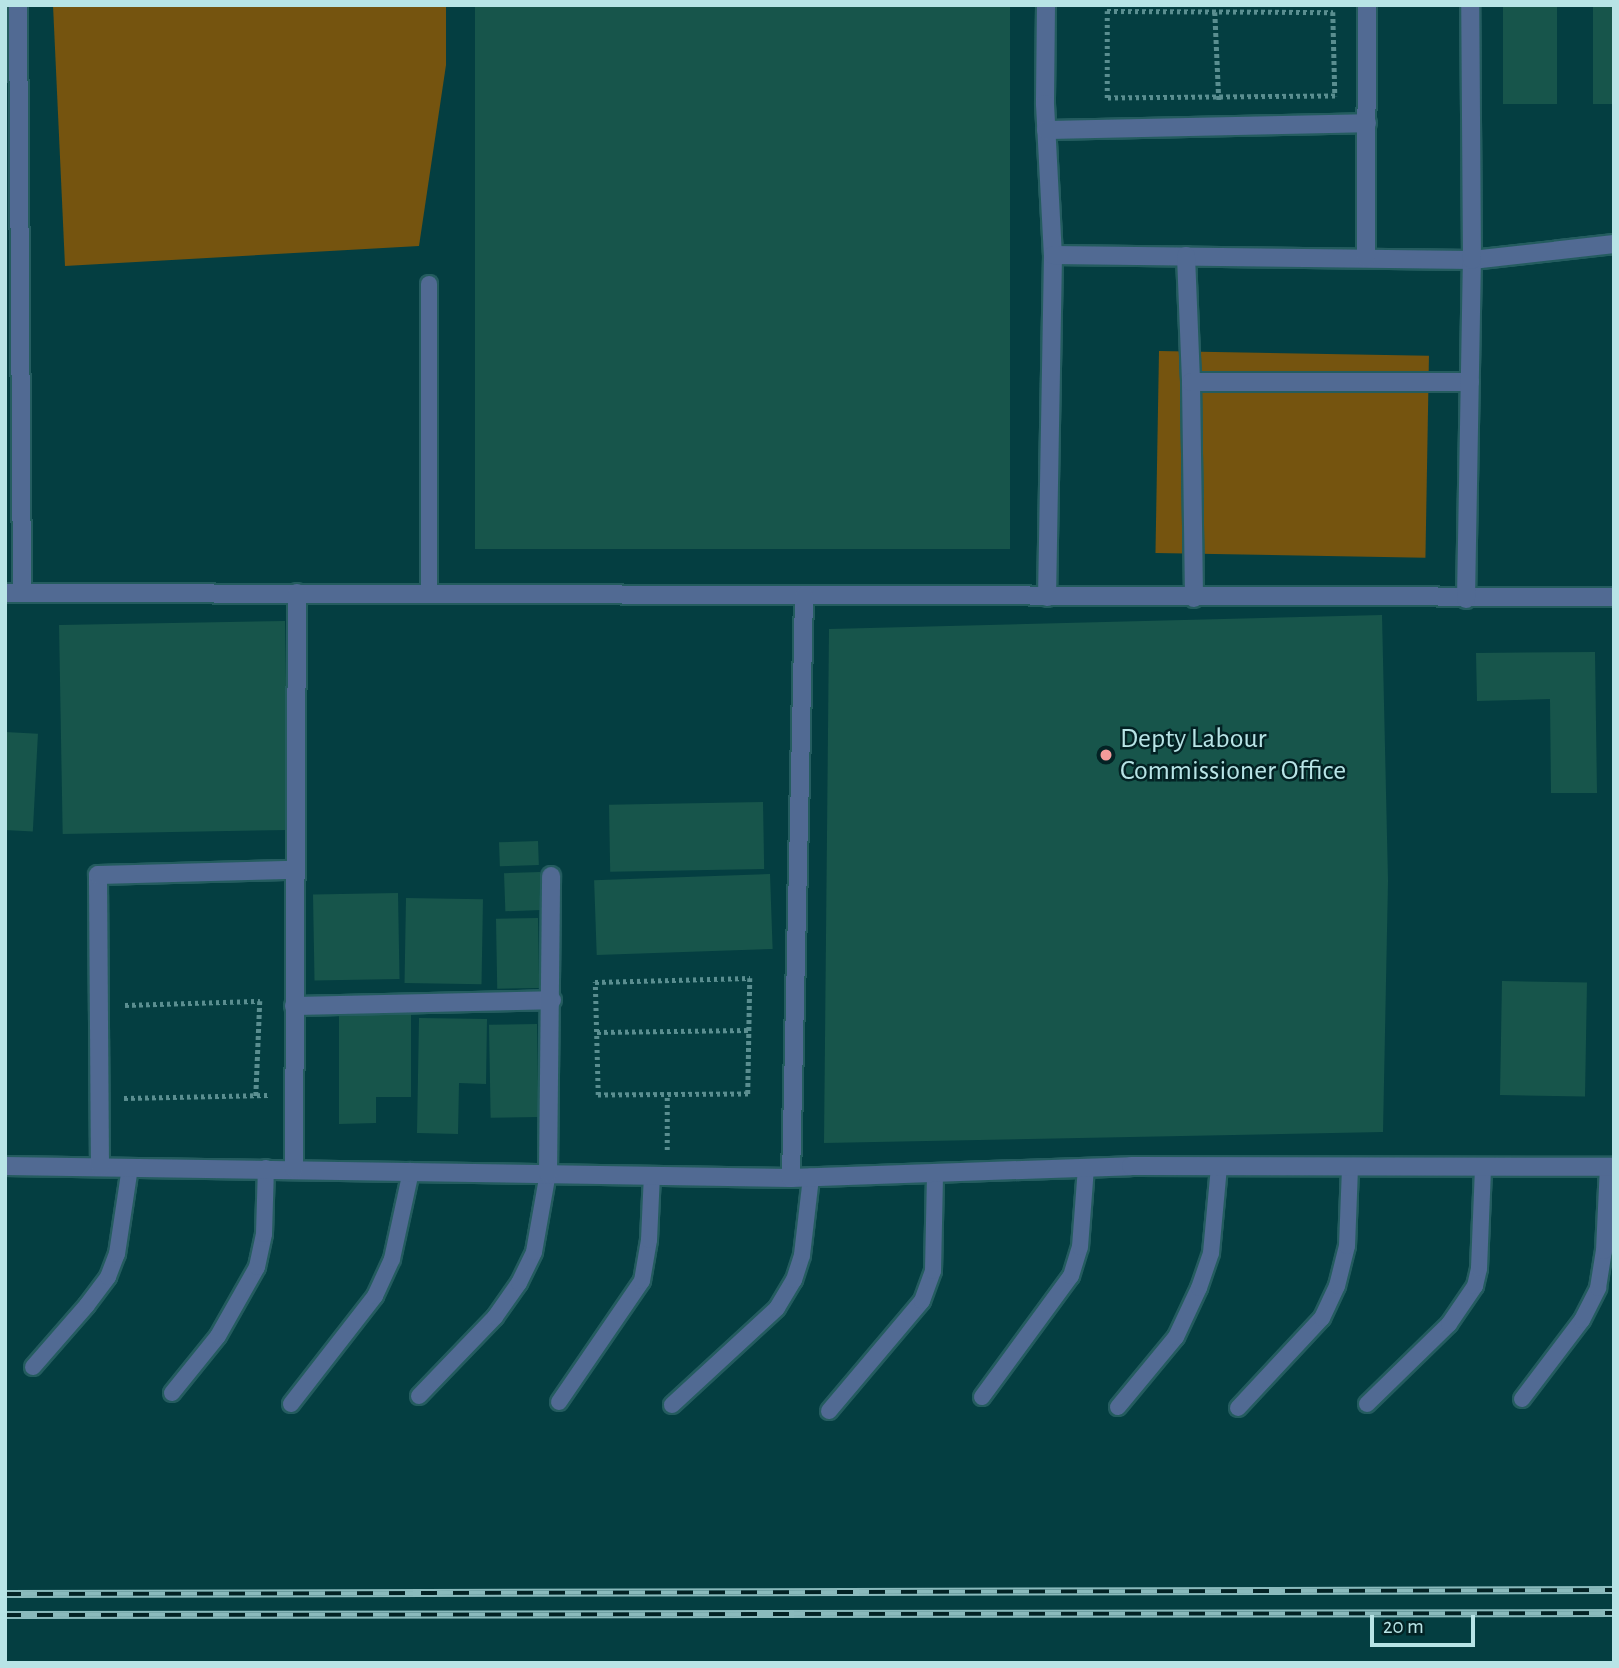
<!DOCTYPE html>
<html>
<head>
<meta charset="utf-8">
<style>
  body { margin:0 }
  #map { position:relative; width:1619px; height:1668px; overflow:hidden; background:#043e41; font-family:"Alegreya Sans",sans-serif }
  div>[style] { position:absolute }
  .green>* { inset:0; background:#75540f; transform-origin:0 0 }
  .building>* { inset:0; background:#17554b; transform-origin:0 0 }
  .path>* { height:4.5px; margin-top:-2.25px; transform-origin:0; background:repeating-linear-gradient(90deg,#5a8e90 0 3.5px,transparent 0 7px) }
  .roads { filter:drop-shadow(2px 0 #245c5f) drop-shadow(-2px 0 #245c5f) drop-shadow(0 2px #245c5f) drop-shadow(0 -2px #245c5f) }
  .lane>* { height:16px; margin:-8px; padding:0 8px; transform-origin:8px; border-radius:8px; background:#516a93 }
  .street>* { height:18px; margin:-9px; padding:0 9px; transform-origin:9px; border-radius:9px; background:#516a93 }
  .rail>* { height:8px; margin-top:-4px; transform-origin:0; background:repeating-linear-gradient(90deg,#032224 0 16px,#8ababc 0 32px); box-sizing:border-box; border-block:2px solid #8ababc }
  .dots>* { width:19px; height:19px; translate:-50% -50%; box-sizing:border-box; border:4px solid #032224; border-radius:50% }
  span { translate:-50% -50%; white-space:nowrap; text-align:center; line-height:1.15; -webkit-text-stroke:5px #032224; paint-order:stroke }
  .poi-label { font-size:28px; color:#b8e4e6 }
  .left { translate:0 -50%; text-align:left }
  .frame { position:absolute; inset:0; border:7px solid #b8e4e6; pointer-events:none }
  .scale { position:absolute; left:1370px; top:1615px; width:105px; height:32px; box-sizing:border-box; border:4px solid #b8e4e6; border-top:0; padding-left:9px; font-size:21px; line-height:24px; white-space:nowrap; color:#b8e4e6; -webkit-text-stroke:5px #032224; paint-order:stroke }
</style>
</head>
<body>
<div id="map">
  <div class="green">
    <div style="clip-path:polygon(53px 5px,446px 5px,446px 65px,419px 246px,65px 266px)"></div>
    <div style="left:1159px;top:351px;width:270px;height:202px;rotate:1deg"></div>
  </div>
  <div class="building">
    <div style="left:475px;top:5px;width:535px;height:544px"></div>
    <div style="left:1503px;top:5px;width:54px;height:99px"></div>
    <div style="left:1593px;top:5px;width:21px;height:99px"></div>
    <div style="clip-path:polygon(1382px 615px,1388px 881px,1383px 1132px,824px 1143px,829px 629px)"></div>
    <div style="left:285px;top:621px;width:209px;height:226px;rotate:89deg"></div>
    <div style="clip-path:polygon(1595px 652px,1597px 793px,1551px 793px,1550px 699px,1477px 701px,1476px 653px)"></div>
    <div style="left:5px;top:732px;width:33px;height:98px;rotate:3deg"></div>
    <div style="left:763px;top:802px;width:67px;height:154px;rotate:89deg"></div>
    <div style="left:538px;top:841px;width:24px;height:39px;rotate:88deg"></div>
    <div style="left:540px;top:872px;width:38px;height:36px;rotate:88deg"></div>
    <div style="left:770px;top:874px;width:75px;height:176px;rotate:88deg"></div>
    <div style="left:398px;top:893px;width:86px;height:85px;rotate:89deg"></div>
    <div style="left:406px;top:898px;width:77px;height:85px;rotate:1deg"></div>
    <div style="left:538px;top:918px;width:70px;height:42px;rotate:89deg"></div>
    <div style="left:1502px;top:981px;width:85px;height:114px;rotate:1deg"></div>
    <div style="clip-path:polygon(339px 1008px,411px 1008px,411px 1097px,376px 1097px,376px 1123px,339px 1124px)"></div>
    <div style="clip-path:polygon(419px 1018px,487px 1019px,486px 1084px,459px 1083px,458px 1134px,417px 1133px)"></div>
    <div style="left:537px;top:1024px;width:93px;height:48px;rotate:89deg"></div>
  </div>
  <div class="path">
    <div style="left:1107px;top:11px;width:226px;rotate:0.3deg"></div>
    <div style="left:1333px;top:12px;width:84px;rotate:88.6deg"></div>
    <div style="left:1335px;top:96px;width:228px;rotate:179.5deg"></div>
    <div style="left:1107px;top:98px;width:87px;rotate:-90deg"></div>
    <div style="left:1215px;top:12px;width:88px;rotate:87.4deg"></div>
    <div style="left:750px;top:978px;width:116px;rotate:91deg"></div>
    <div style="left:748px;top:1094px;width:150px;rotate:179.6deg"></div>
    <div style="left:598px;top:1095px;width:113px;rotate:-91.5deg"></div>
    <div style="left:595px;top:982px;width:155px;rotate:-1.5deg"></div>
    <div style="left:125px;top:1005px;width:135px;rotate:-1.7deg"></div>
    <div style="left:260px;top:1001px;width:95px;rotate:92.4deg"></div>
    <div style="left:597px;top:1032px;width:152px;rotate:-0.8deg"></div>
    <div style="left:124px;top:1098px;width:145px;rotate:-1.2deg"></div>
    <div style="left:667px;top:1150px;width:54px;rotate:-90deg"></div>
  </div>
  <div class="roads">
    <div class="lane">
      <div style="left:429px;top:284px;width:309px;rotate:90deg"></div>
      <div style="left:33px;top:1367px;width:82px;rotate:-48.9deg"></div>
      <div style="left:87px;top:1305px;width:35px;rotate:-53deg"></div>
      <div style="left:108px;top:1277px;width:25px;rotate:-69deg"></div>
      <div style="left:117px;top:1254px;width:88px;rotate:-81.5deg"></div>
      <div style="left:172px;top:1393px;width:73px;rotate:-51.1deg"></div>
      <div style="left:218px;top:1336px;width:79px;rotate:-60.5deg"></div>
      <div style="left:257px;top:1267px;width:34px;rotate:-78deg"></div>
      <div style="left:264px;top:1234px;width:66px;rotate:-88.3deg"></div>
      <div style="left:419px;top:1396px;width:110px;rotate:-46.1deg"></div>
      <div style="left:495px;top:1317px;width:42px;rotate:-54.8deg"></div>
      <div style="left:519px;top:1283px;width:34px;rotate:-64deg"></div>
      <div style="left:534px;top:1252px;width:80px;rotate:-80deg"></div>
      <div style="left:982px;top:1397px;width:150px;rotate:-53.7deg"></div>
      <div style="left:1071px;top:1276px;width:30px;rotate:-73deg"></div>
      <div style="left:1080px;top:1247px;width:79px;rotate:-85.7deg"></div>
      <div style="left:1522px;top:1399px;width:99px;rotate:-52.8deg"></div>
      <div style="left:1582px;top:1320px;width:36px;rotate:-63deg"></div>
      <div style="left:1598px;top:1288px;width:37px;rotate:-81deg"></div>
      <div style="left:1604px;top:1251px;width:84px;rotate:-87.3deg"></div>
      <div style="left:559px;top:1402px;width:147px;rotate:-55.6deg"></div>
      <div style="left:642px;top:1281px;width:42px;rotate:-80.3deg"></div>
      <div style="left:649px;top:1240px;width:65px;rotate:-87.4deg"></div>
      <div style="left:291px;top:1404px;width:137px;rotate:-52.1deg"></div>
      <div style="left:375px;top:1296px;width:41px;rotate:-65.3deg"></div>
      <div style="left:392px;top:1259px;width:90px;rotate:-77.8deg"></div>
      <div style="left:1367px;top:1404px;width:115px;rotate:-44.3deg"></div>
      <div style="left:1449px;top:1324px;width:46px;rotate:-55.6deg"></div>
      <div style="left:1475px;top:1286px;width:18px;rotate:-77deg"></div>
      <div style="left:1479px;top:1268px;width:101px;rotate:-87.7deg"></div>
      <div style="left:672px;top:1405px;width:143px;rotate:-42.7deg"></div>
      <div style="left:777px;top:1308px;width:33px;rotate:-59deg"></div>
      <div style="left:794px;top:1280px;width:26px;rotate:-72deg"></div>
      <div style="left:802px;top:1255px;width:79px;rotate:-83.4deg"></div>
      <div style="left:1118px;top:1407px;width:91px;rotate:-50.4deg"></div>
      <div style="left:1176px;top:1337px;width:54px;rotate:-64.9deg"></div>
      <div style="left:1199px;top:1288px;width:37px;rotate:-71deg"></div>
      <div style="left:1211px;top:1253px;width:86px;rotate:-84.7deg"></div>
      <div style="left:1238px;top:1408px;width:123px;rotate:-47deg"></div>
      <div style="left:1322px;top:1318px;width:35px;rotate:-65deg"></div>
      <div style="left:1337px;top:1286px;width:41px;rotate:-76deg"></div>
      <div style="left:1347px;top:1246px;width:79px;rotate:-87.8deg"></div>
      <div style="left:829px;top:1411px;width:144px;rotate:-49.8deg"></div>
      <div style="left:922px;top:1301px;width:32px;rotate:-70deg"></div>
      <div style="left:933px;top:1271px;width:98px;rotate:-88.8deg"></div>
    </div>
    <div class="street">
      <div style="left:18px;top:5px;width:587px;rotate:89.61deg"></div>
      <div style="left:1046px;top:5px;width:99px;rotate:90.6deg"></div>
      <div style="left:1045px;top:104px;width:151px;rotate:87deg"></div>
      <div style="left:1053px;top:255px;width:342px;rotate:91deg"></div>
      <div style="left:1046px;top:130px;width:321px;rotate:-1.2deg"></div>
      <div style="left:1053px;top:255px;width:419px;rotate:0.7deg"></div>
      <div style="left:1472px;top:260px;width:143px;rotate:-6.4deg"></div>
      <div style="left:1186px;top:256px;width:126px;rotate:87.7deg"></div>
      <div style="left:1191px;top:382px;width:216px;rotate:89.2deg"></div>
      <div style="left:1366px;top:258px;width:253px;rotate:-89.8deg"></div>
      <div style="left:1191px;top:382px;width:279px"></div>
      <div style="left:5px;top:593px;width:1609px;rotate:0.14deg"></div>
      <div style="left:1466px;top:599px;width:339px;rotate:-89deg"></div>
      <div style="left:1472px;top:260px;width:255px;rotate:-90.4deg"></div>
      <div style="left:294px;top:1006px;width:258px;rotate:-1.3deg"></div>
      <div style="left:5px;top:1166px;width:786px;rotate:0.87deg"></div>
      <div style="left:791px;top:1178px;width:340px;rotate:-2deg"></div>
      <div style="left:1131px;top:1166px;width:483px;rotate:0.1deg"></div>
      <div style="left:100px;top:1167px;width:292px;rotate:-90.4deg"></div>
      <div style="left:98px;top:875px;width:197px;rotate:-1.5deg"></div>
      <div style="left:294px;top:1169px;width:576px;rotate:-89.7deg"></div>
      <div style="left:548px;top:1173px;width:297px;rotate:-89.4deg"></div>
      <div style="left:791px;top:1178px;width:582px;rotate:-88.72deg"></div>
    </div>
  </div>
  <div class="rail">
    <div style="left:5px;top:1594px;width:1609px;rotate:-0.14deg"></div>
    <div style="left:5px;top:1615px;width:1609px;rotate:-0.07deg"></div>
  </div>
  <div class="dots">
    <div style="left:1106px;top:755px;background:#f59b9b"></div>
  </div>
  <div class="poi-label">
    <span class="left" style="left:1120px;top:755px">Depty Labour<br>Commissioner Office</span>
  </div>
  <div class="frame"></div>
  <div class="scale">20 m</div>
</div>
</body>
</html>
